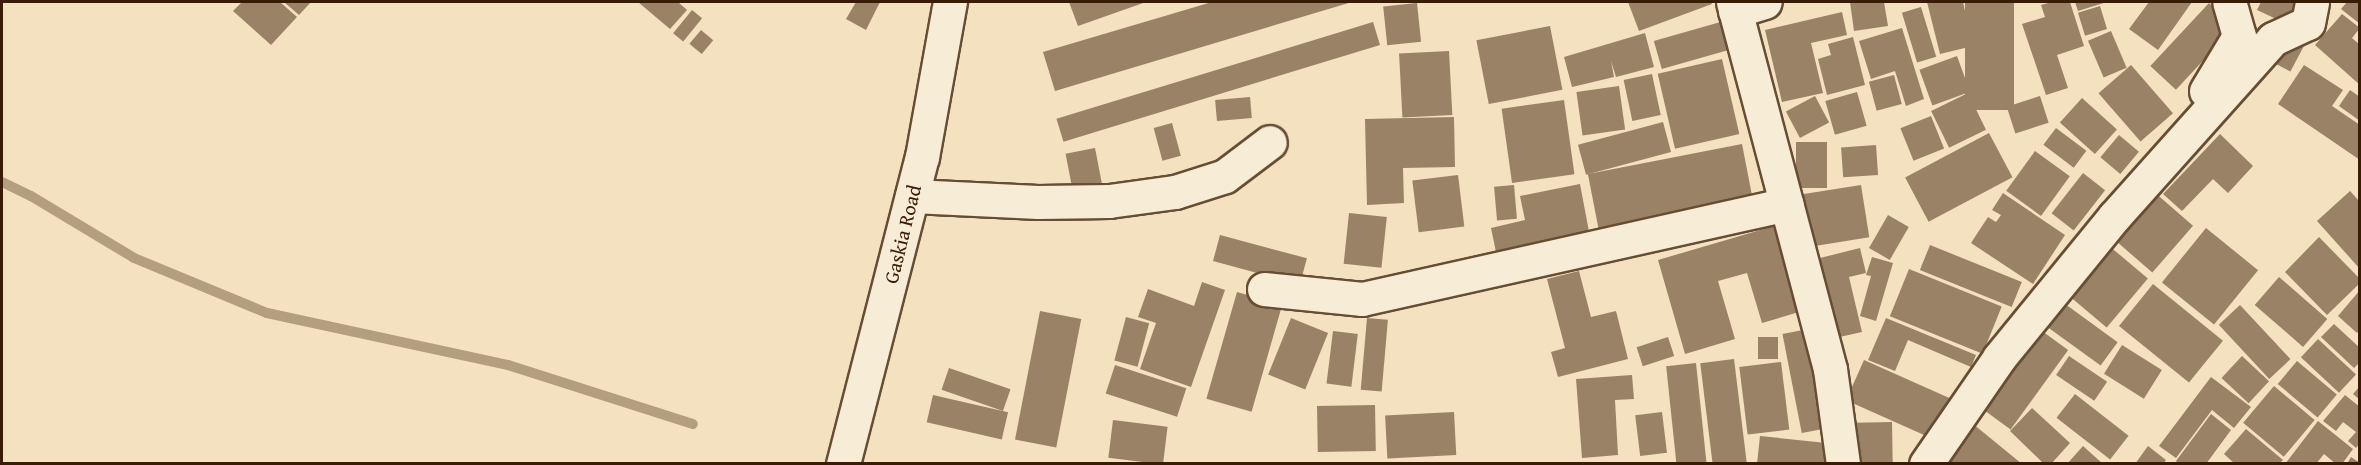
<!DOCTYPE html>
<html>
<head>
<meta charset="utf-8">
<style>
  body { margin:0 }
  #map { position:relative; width:2361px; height:465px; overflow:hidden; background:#f3e1c0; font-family:"Gentium Book Plus",serif }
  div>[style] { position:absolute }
  .stream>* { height:10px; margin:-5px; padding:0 5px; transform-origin:5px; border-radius:5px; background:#b39e80 }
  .building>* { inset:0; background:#998266; transform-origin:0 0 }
  .roads { filter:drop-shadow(2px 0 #674d34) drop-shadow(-2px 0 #674d34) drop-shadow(0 2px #674d34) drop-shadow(0 -2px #674d34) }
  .minor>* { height:33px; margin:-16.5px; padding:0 16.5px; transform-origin:16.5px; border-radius:16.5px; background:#f7ecd6 }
  .secondary>* { height:33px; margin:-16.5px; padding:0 16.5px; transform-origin:16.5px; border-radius:16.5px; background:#f7ecd6 }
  span { translate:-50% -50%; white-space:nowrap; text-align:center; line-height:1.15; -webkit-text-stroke:5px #f7ecd6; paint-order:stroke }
  .street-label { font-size:20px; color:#381c05 }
  .frame { position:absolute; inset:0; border:3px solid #381c05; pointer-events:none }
</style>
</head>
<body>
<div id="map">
  <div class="stream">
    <div style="left:2px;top:182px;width:32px;rotate:26deg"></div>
    <div style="left:31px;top:196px;width:120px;rotate:31deg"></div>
    <div style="left:134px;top:258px;width:144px;rotate:22.5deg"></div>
    <div style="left:267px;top:313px;width:247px;rotate:12.2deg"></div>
    <div style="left:508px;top:365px;width:194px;rotate:17.7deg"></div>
  </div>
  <div class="building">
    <div style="clip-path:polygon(242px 2px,280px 2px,297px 17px,271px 45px,233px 11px)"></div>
    <div style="clip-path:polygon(284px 2px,311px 2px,299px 15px)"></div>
    <div style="clip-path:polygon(638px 2px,678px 2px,687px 10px,670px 29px)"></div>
    <div style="clip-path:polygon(856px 2px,880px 2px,866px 30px,846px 19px)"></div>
    <div style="clip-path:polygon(1069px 2px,1146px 2px,1078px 26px)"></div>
    <div style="clip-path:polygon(1212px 2px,1352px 2px,1055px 91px,1043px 52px)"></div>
    <div style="clip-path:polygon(1628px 2px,1711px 2px,1712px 4px,1639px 31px)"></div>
    <div style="clip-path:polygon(1850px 2px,1884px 2px,1888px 26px,1854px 31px)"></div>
    <div style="clip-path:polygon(1927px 2px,1963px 2px,1973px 46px,1940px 54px)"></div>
    <div style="left:1965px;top:2px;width:49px;height:108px"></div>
    <div style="clip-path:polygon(2052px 2px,2070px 2px,2084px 46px,2057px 55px,2068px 88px,2046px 95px,2022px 24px,2045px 17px,2041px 5px)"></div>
    <div style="clip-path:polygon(2075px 2px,2107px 2px,2078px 11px)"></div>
    <div style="clip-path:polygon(2149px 2px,2192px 2px,2158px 50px,2129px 29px)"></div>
    <div style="clip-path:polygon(2261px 2px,2302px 2px,2291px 26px,2257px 10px)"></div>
    <div style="clip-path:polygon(2347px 2px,2360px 2px,2360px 24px,2341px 9px)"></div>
    <div style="left:1417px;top:3px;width:39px;height:34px;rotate:84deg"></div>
    <div style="left:2209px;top:3px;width:35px;height:86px;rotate:43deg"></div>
    <div style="left:2100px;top:6px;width:24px;height:23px;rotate:73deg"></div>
    <div style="left:1921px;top:7px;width:52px;height:20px;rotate:73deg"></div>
    <div style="left:692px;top:10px;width:13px;height:30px;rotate:39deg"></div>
    <div style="clip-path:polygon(1842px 12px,1847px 35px,1811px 43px,1823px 93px,1782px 102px,1765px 30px)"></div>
    <div style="clip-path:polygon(2342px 14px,2360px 28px,2352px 38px,2360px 45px,2360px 85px,2315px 45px)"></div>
    <div style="left:1724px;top:21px;width:29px;height:73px;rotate:74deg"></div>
    <div style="left:1373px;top:22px;width:24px;height:331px;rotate:73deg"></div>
    <div style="left:1550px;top:26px;width:65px;height:75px;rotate:79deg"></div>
    <div style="clip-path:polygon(1902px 28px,1924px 99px,1906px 106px,1895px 71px,1871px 79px,1859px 41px)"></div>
    <div style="left:701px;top:30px;width:16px;height:18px;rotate:40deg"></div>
    <div style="left:2111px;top:31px;width:40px;height:25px;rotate:67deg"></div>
    <div style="clip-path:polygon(1645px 33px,1654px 67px,1616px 77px,1611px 61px,1614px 77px,1572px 87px,1564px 57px)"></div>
    <div style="clip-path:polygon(1853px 37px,1865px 85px,1827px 95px,1818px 59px,1831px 55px,1828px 44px)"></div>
    <div style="left:2285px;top:37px;width:21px;height:28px;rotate:28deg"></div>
    <div style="left:1449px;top:51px;width:64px;height:50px;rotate:87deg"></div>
    <div style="left:1957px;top:56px;width:38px;height:40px;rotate:70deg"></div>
    <div style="left:1722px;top:59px;width:77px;height:66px;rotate:77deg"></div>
    <div style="left:2131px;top:65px;width:64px;height:43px;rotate:49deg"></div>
    <div style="clip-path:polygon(2304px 65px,2343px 90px,2332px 106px,2360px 125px,2360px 160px,2278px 104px)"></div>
    <div style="left:1652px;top:74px;width:42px;height:29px;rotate:78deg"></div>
    <div style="left:1894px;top:75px;width:30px;height:26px;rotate:75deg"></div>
    <div style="left:1619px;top:86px;width:44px;height:43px;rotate:82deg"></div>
    <div style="clip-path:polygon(2350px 90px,2360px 97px,2360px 121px,2339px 106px)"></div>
    <div style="left:1857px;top:92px;width:35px;height:33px;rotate:74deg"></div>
    <div style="left:1968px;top:93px;width:41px;height:41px;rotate:64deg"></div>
    <div style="left:1815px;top:96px;width:30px;height:33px;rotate:62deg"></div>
    <div style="left:2040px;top:96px;width:28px;height:35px;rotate:72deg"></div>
    <div style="left:1250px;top:97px;width:21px;height:35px;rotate:85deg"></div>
    <div style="left:2082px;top:98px;width:47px;height:33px;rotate:42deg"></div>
    <div style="left:1564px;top:100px;width:75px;height:63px;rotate:82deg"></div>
    <div style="left:1931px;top:116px;width:35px;height:33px;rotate:68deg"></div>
    <div style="clip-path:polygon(1454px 117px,1455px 167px,1403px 168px,1404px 203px,1367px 205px,1365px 119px)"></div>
    <div style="left:1663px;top:122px;width:31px;height:88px;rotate:75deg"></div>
    <div style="left:1172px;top:123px;width:34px;height:19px;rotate:75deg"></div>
    <div style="left:2056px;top:128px;width:38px;height:21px;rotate:37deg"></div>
    <div style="left:1989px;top:133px;width:50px;height:95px;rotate:62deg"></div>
    <div style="clip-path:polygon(2220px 134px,2253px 166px,2228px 193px,2213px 179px,2182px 211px,2163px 194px)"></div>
    <div style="left:2119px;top:135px;width:26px;height:29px;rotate:40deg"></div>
    <div style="left:1796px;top:142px;width:31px;height:46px"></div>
    <div style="left:1742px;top:144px;width:67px;height:157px;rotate:79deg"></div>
    <div style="left:1876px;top:145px;width:30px;height:35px;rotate:86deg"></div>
    <div style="left:1095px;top:148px;width:37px;height:30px;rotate:79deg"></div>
    <div style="left:2035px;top:151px;width:43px;height:49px;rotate:36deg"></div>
    <div style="left:2083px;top:173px;width:28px;height:51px;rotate:38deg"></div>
    <div style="left:1458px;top:175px;width:52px;height:46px;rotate:83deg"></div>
    <div style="clip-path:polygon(1580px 184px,1590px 237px,1497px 257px,1491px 228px,1525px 220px,1520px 196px)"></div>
    <div style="left:1514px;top:185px;width:34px;height:20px;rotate:85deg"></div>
    <div style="left:1861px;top:185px;width:53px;height:66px;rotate:81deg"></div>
    <div style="left:2153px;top:191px;width:53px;height:62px;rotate:41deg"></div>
    <div style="clip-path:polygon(2350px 191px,2360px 202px,2360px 269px,2317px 221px)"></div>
    <div style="clip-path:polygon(2003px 193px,2065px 235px,2033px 284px,1971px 243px,1988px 217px,1996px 222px,2001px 215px,1992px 210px)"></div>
    <div style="left:1349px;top:213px;width:38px;height:51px;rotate:6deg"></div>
    <div style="left:1888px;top:215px;width:24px;height:38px;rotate:30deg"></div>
    <div style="clip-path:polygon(1774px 226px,1799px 312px,1762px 323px,1747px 273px,1718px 281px,1735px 339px,1685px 354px,1658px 260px)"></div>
    <div style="left:2206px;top:228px;width:67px;height:70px;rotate:39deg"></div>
    <div style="left:1220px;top:235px;width:90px;height:27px;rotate:15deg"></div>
    <div style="clip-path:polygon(2319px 237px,2360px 279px,2360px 283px,2327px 315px,2285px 272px)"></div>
    <div style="left:1930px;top:245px;width:99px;height:27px;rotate:22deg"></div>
    <div style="left:2108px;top:245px;width:52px;height:64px;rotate:40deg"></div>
    <div style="clip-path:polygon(1860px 248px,1866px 273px,1849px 277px,1862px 332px,1835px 338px,1816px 259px)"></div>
    <div style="clip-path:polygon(1872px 257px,1893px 263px,1876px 321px,1860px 316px,1871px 276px,1866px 275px)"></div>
    <div style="left:1909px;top:269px;width:100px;height:51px;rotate:22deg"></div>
    <div style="clip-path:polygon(1579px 271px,1591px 317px,1616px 311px,1628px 359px,1558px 377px,1551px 352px,1565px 348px,1547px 279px)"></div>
    <div style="left:2279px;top:277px;width:64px;height:37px;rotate:41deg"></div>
    <div style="clip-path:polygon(1202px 282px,1225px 290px,1191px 387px,1140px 369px,1156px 323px,1138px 317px,1148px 289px,1194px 306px)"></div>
    <div style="left:2153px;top:284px;width:90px;height:54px;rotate:39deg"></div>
    <div style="clip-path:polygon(2360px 290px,2360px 330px,2357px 333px,2338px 316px)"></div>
    <div style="left:1237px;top:292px;width:47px;height:111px;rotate:16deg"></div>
    <div style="left:2061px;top:301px;width:70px;height:29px;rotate:36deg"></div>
    <div style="left:2240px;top:305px;width:74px;height:29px;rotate:47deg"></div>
    <div style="left:1040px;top:311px;width:42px;height:131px;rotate:11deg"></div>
    <div style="left:1126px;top:317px;width:24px;height:45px;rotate:15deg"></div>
    <div style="left:1291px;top:318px;width:40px;height:61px;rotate:22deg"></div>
    <div style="left:1367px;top:318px;width:21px;height:72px;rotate:5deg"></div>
    <div style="clip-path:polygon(1886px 318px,1976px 355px,1971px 367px,1908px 340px,1895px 371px,1868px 360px)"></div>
    <div style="clip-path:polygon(2334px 324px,2360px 348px,2360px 362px,2354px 368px,2321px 337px)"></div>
    <div style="left:2035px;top:326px;width:41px;height:98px;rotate:36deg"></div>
    <div style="left:1808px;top:329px;width:101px;height:26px;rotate:79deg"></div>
    <div style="left:1333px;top:331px;width:25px;height:53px;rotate:7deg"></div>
    <div style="left:1668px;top:337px;width:20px;height:33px;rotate:72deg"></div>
    <div style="left:1758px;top:337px;width:20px;height:22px"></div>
    <div style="left:2318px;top:339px;width:52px;height:25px;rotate:43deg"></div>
    <div style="left:2122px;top:345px;width:47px;height:34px;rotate:32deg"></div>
    <div style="left:2069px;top:356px;width:46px;height:23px;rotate:34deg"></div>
    <div style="left:2242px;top:356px;width:37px;height:30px;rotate:43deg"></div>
    <div style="left:1734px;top:359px;width:106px;height:34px;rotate:83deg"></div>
    <div style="left:1864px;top:360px;width:94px;height:44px;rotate:24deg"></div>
    <div style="left:2297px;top:361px;width:52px;height:30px;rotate:40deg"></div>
    <div style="left:1781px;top:362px;width:68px;height:42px;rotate:83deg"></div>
    <div style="left:1696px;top:363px;width:102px;height:30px;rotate:84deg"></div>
    <div style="left:1115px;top:365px;width:75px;height:30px;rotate:18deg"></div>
    <div style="left:949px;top:368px;width:65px;height:23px;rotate:19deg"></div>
    <div style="clip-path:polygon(1632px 375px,1634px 399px,1615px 400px,1618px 455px,1582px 458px,1576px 379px)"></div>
    <div style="clip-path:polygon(2211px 377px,2251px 407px,2234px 428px,2212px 410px,2176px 458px,2159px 446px)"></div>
    <div style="left:2274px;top:386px;width:53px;height:48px;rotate:40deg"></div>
    <div style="clip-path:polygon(2360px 386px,2360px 400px,2353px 394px)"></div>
    <div style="left:2075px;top:394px;width:68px;height:30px;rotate:38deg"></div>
    <div style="left:933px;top:395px;width:77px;height:28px;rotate:13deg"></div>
    <div style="clip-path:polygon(2345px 395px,2360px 407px,2360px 443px,2356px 448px,2348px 441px,2356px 432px,2343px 422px,2336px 431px,2323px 421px)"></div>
    <div style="left:1375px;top:405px;width:46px;height:58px;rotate:89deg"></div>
    <div style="clip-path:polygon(2032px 408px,2070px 443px,2051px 464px,2044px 464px,2010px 431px)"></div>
    <div style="left:1454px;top:412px;width:43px;height:69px;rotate:87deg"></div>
    <div style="left:1662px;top:412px;width:41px;height:27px;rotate:83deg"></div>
    <div style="clip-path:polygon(2211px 414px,2231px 430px,2206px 464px,2179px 464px,2176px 461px)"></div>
    <div style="clip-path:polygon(1967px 419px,2022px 464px,1950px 464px,1939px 454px)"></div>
    <div style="left:1113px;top:420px;width:55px;height:38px;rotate:7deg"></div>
    <div style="clip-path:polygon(2318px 421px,2353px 449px,2342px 464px,2336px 464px,2324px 454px,2316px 464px,2285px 464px)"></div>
    <div style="left:1892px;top:422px;width:42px;height:37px;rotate:89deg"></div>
    <div style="clip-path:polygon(2246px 429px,2283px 460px,2279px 464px,2235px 464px,2224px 454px)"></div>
    <div style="clip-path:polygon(1760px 436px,1836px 444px,1834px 464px,1757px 464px)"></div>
    <div style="clip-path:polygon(2083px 446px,2103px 464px,2067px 464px)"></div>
    <div style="clip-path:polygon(2148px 446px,2166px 460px,2163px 464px,2135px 464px)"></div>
    <div style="clip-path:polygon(2351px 457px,2360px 463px,2360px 464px,2347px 464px)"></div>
  </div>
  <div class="roads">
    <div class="minor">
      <div style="left:1733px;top:2px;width:380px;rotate:75.2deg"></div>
      <div style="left:1830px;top:369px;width:96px;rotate:82.2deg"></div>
      <div style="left:1735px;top:11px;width:31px;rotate:-17deg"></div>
      <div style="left:2206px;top:91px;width:64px;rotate:-59deg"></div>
      <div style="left:2239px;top:36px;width:35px;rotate:-106deg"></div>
      <div style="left:912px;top:196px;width:126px;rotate:2.7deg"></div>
      <div style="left:1038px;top:202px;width:71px;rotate:-0.8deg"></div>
      <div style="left:1109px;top:201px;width:67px;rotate:-7.8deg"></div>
      <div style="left:1175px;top:192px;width:52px;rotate:-17.7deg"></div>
      <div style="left:1225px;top:176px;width:56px;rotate:-37.1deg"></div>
      <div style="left:1264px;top:289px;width:99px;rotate:5.8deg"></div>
      <div style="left:1362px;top:299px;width:435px;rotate:-12.6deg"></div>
      <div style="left:1926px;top:464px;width:129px;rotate:-55.4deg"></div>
      <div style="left:1999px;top:358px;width:182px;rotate:-50.8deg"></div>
      <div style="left:2114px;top:217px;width:239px;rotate:-48.2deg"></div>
      <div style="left:2273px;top:39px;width:38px;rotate:-25deg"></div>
      <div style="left:2308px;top:23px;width:21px;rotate:-79deg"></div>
    </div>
    <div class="secondary">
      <div style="left:843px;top:464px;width:317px;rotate:-75.6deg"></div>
      <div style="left:922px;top:157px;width:158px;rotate:-79.8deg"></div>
    </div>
  </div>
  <div class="street-label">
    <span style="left:902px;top:234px;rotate:-76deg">Gaskia Road</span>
  </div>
  <div class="frame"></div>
</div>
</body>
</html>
